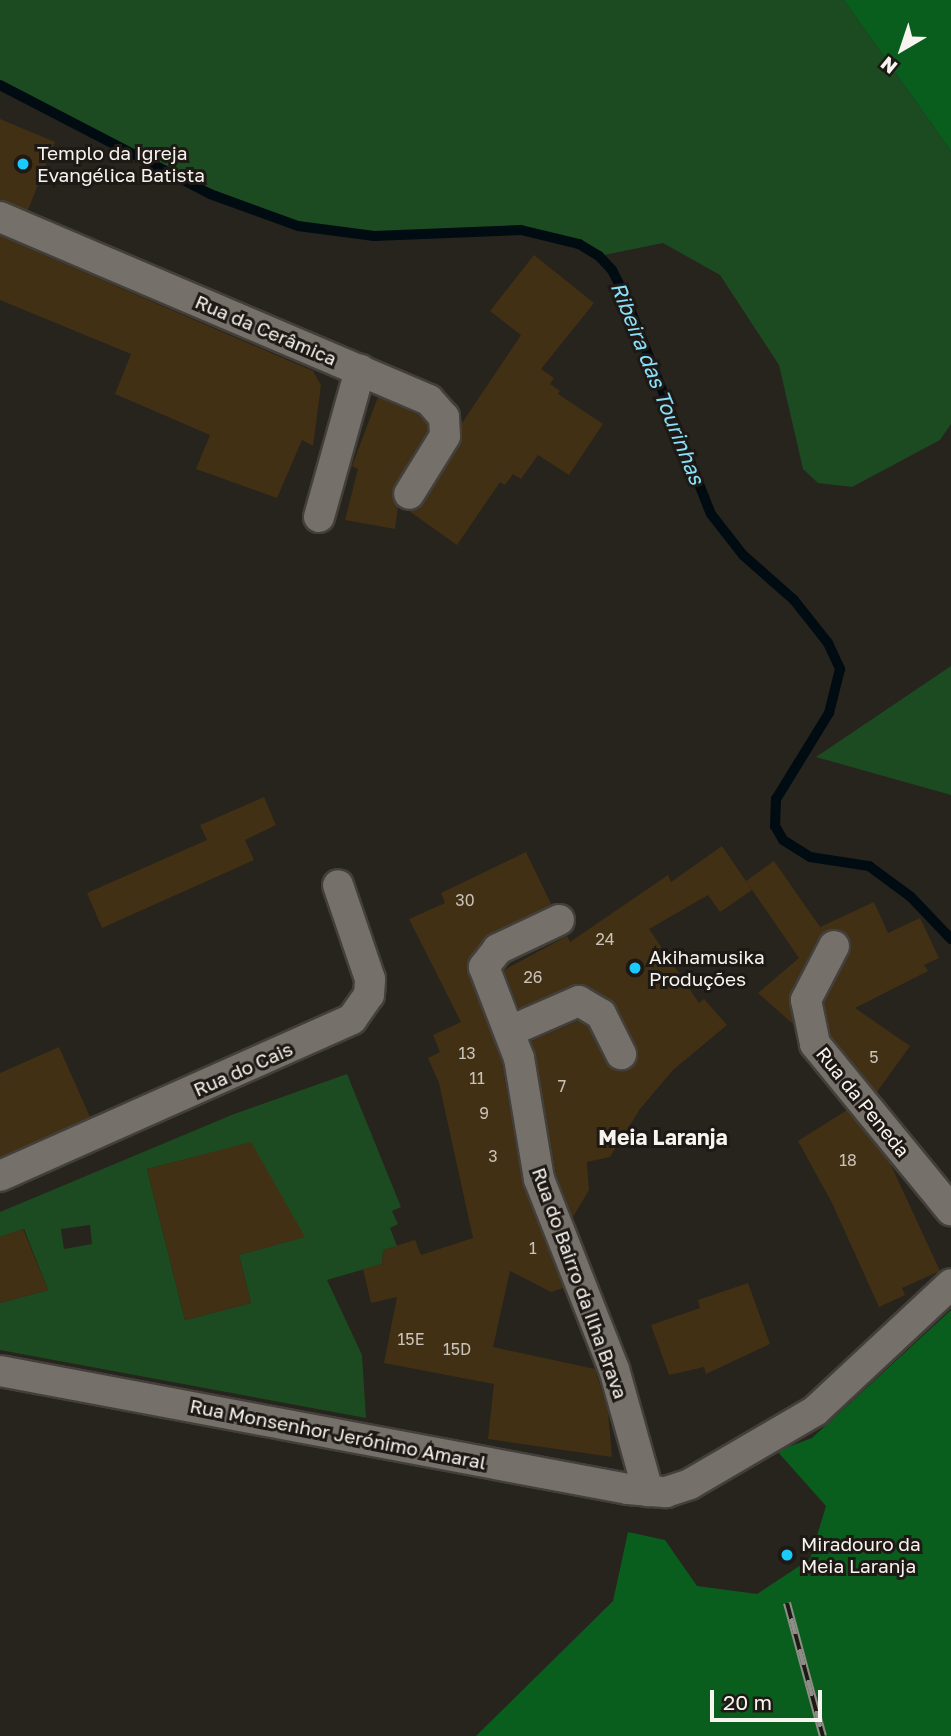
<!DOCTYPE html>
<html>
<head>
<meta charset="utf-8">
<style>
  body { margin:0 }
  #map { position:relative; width:951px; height:1736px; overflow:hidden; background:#27231d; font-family:"Golos Text",sans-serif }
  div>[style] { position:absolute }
  .green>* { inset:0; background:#1c4b21 }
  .forest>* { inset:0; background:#0a5e1d }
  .stream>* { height:10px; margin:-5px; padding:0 5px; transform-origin:5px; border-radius:5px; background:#000c11 }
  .building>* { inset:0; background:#423014 }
  .roads { filter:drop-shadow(2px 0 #433f3a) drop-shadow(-2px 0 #433f3a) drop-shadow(0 2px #433f3a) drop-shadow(0 -2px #433f3a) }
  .minor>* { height:30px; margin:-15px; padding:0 15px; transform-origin:15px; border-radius:15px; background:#757069 }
  .rail>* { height:8px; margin-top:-4px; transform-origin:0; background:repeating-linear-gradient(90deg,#1e1914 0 16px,#908c87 0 32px); box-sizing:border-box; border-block:2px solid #908c87 }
  .dots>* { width:19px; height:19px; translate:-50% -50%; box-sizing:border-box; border:4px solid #1e1914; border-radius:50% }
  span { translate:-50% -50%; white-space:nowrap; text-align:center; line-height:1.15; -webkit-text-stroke:6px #1e1914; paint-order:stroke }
  .number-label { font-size:16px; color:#cac3b9 }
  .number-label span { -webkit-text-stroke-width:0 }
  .poi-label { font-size:19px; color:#f7f4f0 }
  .left { translate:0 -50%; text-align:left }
  .street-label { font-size:19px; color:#f7f4f0 }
  .water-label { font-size:21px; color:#88e1fc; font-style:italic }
  .neighbourhood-label { font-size:21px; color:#f7f4f0; font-weight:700 }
  .north { position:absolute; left:867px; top:14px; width:70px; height:70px; -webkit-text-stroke:5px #1e1914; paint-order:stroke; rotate:219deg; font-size:19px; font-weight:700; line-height:28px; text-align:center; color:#f7f4f0 }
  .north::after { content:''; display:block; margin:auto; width:24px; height:32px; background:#f7f4f0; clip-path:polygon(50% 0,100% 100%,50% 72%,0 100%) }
  .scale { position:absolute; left:710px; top:1690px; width:112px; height:32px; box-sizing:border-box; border:4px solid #f7f4f0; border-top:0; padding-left:9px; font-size:21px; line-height:24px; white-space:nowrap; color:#f7f4f0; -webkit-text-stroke:5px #1e1914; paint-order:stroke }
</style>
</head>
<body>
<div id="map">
  <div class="green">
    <div style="clip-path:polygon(0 0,844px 0,951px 151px,951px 424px,940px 440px,852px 487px,818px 483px,803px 469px,779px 365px,720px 275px,663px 243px,599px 256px,579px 244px,521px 230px,374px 236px,298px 226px,266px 216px,171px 176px,0 85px)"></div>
    <div style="clip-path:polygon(951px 666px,951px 795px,816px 757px)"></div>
    <div style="clip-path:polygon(evenodd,347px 1074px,401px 1207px,392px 1211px,398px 1224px,390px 1228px,397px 1246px,383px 1250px,382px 1264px,327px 1280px,362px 1355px,366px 1418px,0 1350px,0 1303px,48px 1290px,24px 1229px,0 1237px,0 1212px,234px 1114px,347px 1074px,251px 1143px,304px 1237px,239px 1255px,251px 1303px,185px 1320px,147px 1169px,251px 1143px,347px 1074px,90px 1225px,92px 1244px,64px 1249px,61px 1229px,90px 1225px)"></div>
  </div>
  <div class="forest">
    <div style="clip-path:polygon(844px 0,951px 0,951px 151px)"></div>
    <div style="clip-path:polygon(951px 1310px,951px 1736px,476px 1736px,613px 1601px,628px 1532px,665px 1540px,697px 1586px,757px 1594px,810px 1559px,826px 1506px,777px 1451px,812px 1438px)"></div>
  </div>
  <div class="stream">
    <div style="left:0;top:85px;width:237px;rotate:27.4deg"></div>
    <div style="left:210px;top:194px;width:94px;rotate:20deg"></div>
    <div style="left:298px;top:226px;width:77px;rotate:7.5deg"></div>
    <div style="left:374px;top:236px;width:147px;rotate:-2.3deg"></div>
    <div style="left:521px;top:230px;width:60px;rotate:13.6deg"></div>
    <div style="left:579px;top:244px;width:23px;rotate:31deg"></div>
    <div style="left:599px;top:256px;width:19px;rotate:47deg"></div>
    <div style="left:612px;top:270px;width:29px;rotate:63deg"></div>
    <div style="left:625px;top:296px;width:234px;rotate:68.5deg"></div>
    <div style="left:711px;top:514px;width:52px;rotate:52deg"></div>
    <div style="left:743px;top:555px;width:68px;rotate:41.4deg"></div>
    <div style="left:794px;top:600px;width:55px;rotate:51.7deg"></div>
    <div style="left:828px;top:643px;width:29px;rotate:65deg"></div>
    <div style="left:840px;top:669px;width:45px;rotate:104deg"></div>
    <div style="left:829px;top:713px;width:101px;rotate:121.6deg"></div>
    <div style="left:776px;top:799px;width:27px;rotate:92deg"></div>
    <div style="left:775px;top:826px;width:16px;rotate:60deg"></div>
    <div style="left:783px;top:840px;width:32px;rotate:32deg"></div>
    <div style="left:810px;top:857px;width:60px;rotate:8.7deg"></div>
    <div style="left:869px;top:866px;width:52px;rotate:36.4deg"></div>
    <div style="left:911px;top:897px;width:58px;rotate:46.4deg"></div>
  </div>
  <div class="building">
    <div style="clip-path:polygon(0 119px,55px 142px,28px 210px,0 200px)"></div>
    <div style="clip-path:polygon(0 236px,313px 371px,321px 385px,313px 446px,302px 440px,277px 498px,196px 469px,210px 435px,115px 394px,131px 354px,0 300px)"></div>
    <div style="clip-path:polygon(534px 255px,594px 303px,541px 369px,554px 378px,550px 384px,560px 391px,558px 394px,603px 424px,569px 475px,538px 455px,521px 479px,513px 474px,505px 485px,500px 482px,457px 545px,409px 511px,424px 503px,460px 445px,462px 423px,521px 335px,490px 311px)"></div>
    <div style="clip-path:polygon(378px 397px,418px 415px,427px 424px,427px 431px,394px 485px,392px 494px,398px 507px,395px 529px,345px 520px,358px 469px,352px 466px)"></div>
    <div style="clip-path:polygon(264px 797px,276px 825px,245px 840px,254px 860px,102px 928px,87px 893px,207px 840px,200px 825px)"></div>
    <div style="clip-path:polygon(722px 846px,752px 890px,720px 912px,708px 895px,649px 929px,699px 1003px,704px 999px,727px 1025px,673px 1070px,640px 1109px,610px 1157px,587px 1162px,589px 1190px,573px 1217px,556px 1174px,531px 1041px,578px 1021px,588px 1026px,606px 1062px,621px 1071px,635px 1064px,637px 1047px,616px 1006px,588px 986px,572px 985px,519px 1008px,504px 970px,567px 936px,570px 942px,668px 875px,671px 882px)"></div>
    <div style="clip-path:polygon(526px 852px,551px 904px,490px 934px,467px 965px,502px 1063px,523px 1185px,563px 1288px,551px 1292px,510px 1271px,493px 1347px,595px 1369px,608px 1412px,612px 1457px,488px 1439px,494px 1384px,384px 1363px,397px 1297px,371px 1303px,363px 1269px,382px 1264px,383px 1250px,415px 1240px,421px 1255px,473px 1238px,439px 1083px,428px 1058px,440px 1052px,433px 1035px,461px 1022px,409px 919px,445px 903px,441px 893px)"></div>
    <div style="clip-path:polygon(774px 861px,820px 927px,874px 902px,888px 933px,920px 918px,939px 958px,924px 965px,928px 971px,855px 1008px,910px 1046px,877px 1092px,831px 1036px,824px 1003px,850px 953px,851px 945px,843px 931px,833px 929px,818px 938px,790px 993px,793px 1024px,758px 993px,799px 958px,746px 881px)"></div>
    <div style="clip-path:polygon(59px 1047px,90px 1117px,0 1157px,0 1073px)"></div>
    <div style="clip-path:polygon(847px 1110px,890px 1163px,940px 1271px,902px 1288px,905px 1295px,879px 1307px,832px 1203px,798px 1141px)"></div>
    <div style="clip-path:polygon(251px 1142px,305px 1237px,239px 1255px,251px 1303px,185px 1320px,147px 1169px)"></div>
    <div style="clip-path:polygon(23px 1229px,48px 1290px,0 1303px,0 1237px)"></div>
    <div style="clip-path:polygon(748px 1283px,770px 1344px,706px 1374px,704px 1367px,669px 1375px,651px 1325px,700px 1308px,698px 1300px)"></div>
  </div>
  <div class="roads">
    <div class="minor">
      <div style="left:0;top:217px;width:466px;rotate:23.1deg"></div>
      <div style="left:429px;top:400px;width:23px;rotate:49deg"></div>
      <div style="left:444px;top:417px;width:19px;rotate:87deg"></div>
      <div style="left:445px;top:436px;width:68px;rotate:121.8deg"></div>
      <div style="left:319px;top:517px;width:153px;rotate:-74.4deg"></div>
      <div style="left:559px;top:920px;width:68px;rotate:154.6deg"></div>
      <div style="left:498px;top:949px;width:23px;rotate:128deg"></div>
      <div style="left:484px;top:967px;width:97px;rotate:69deg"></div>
      <div style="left:519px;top:1058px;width:123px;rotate:80.6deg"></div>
      <div style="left:539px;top:1179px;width:204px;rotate:68.5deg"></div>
      <div style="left:614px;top:1369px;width:127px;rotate:74.4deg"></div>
      <div style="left:834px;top:946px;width:61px;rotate:117.4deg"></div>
      <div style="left:806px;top:1000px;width:45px;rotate:78.4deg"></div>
      <div style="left:815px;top:1044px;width:215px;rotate:50.7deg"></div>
      <div style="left:510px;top:1031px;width:75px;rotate:-23.5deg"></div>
      <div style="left:579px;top:1001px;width:26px;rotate:31deg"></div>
      <div style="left:601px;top:1014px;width:45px;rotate:63.4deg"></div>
      <div style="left:0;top:1176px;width:385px;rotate:-24deg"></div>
      <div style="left:352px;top:1019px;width:29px;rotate:-55deg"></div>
      <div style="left:369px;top:995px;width:16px;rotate:-86deg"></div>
      <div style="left:370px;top:979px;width:99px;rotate:-108.8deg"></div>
      <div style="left:0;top:1371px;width:639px;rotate:10.64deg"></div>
      <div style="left:628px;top:1489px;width:38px;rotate:5deg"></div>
      <div style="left:666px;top:1492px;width:25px;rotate:-18deg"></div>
      <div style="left:690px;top:1484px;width:145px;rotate:-30.3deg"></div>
      <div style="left:815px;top:1411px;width:186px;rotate:-43deg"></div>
    </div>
  </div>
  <div class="rail">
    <div style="left:787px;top:1603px;width:138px;rotate:74.9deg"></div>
  </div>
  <div class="dots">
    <div style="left:23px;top:164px;background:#1acafc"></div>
    <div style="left:635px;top:968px;background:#1acafc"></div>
    <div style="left:787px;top:1555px;background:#1acafc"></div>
  </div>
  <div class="number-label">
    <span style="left:465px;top:900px">30</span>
    <span style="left:605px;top:939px">24</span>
    <span style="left:533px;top:977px">26</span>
    <span style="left:467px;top:1053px">13</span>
    <span style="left:874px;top:1057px">5</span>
    <span style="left:477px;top:1078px">11</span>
    <span style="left:562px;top:1086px">7</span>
    <span style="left:484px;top:1113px">9</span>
    <span style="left:493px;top:1156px">3</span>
    <span style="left:848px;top:1160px">18</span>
    <span style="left:533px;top:1248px">1</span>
    <span style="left:411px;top:1339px">15E</span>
    <span style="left:457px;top:1349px">15D</span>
  </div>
  <div class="poi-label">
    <span class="left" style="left:37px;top:164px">Templo da Igreja<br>Evangélica Batista</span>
    <span class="left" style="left:649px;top:968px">Akihamusika<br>Produções</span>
    <span class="left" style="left:801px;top:1555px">Miradouro da<br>Meia Laranja</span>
  </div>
  <div class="street-label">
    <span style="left:266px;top:330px;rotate:23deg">Rua da Cerâmica</span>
    <span style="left:243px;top:1069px;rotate:-24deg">Rua do Cais</span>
    <span style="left:863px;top:1102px;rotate:51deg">Rua da Peneda</span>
    <span style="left:580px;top:1283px;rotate:70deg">Rua do Bairro da Ilha Brava</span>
    <span style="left:338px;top:1434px;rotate:11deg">Rua Monsenhor Jerónimo Amaral</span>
  </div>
  <div class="water-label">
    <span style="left:658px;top:383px;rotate:68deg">Ribeira das Tourinhas</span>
  </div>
  <div class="neighbourhood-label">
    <span style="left:663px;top:1137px">Meia Laranja</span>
  </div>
  <div class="north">N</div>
  <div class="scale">20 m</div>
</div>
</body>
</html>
